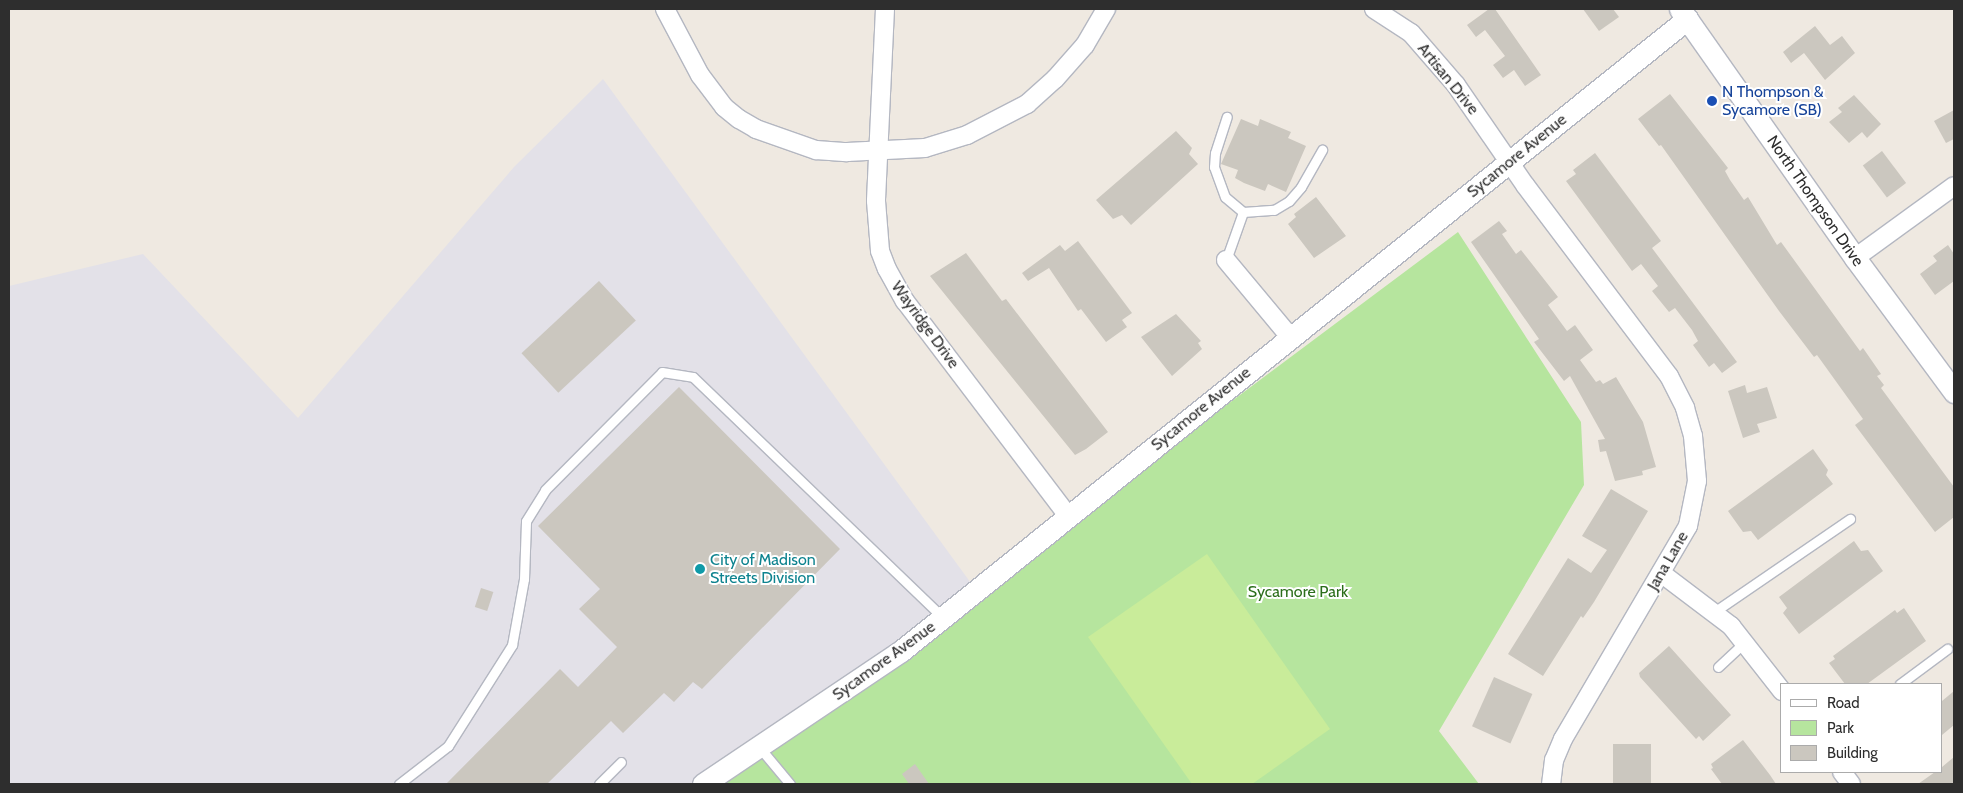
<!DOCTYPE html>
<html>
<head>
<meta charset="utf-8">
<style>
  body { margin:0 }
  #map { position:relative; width:1963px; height:793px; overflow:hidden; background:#efe9e1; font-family:Cabin,sans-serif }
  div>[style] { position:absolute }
  .industrial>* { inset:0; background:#e3e1e8 }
  .green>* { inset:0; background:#b6e59e }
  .pitch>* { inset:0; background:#c9ec9a }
  .building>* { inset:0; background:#cbc7bf; transform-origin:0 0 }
  .roads { filter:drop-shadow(1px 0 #b4b7c1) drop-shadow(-1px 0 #b4b7c1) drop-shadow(0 1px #b4b7c1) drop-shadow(0 -1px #b4b7c1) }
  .service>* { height:9px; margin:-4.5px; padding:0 4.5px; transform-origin:4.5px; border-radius:4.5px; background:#fff }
  .minor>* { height:18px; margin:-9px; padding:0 9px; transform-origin:9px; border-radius:9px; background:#fff }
  .tertiary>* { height:21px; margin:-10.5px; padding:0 10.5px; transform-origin:10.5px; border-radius:10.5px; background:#fff }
  .dots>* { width:14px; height:14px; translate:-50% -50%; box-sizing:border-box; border:2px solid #fff; border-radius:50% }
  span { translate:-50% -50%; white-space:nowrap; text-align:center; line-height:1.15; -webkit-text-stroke:4px #fff; paint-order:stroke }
  .street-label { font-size:16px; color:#2e2e2e }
  .transit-label { font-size:16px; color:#164399 }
  .left { translate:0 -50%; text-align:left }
  .culture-label { font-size:16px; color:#0d838f }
  .park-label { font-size:16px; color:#2c6e1b }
  .frame { position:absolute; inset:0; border:10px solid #2e2e2e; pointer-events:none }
  .legend { position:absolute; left:1780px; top:683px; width:162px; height:90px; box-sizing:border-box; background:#fff; border:1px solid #ababab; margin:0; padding:6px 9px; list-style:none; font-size:15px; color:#2e2e2e }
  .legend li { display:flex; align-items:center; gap:10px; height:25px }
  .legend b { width:25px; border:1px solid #ababab }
</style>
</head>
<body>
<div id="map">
  <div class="industrial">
    <div style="clip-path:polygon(603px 79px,976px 590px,703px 784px,9px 784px,9px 286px,143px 254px,298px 418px,514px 167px)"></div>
  </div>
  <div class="green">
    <div style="clip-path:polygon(1458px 232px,1581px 422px,1584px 485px,1439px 731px,1479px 784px,720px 784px)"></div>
  </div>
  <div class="pitch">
    <div style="clip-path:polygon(1207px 554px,1330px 729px,1252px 784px,1192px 784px,1088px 637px)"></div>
  </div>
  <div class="building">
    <div style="clip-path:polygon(1489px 9px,1495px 9px,1541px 75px,1525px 86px,1514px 70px,1503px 78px,1493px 65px,1505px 56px,1485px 30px,1476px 37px,1467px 25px)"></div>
    <div style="clip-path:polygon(1583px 9px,1613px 9px,1619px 17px,1599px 31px)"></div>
    <div style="clip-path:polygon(1815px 26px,1830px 45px,1842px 36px,1855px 53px,1825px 80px,1804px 53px,1791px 63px,1783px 52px)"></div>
    <div style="clip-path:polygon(1670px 94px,1728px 168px,1725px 171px,1730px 180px,1744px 200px,1748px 197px,1777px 245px,1781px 242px,1860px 351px,1863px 348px,1881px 374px,1877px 376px,1884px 385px,1881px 388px,1954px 487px,1954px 517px,1935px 532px,1855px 425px,1863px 419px,1817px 355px,1814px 357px,1779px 311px,1661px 145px,1659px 146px,1638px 119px)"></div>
    <div style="clip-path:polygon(1854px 95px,1881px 124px,1867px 138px,1862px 132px,1849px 143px,1829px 122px,1842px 112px,1838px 108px)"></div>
    <div style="clip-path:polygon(1954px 110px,1954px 139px,1946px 143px,1934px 121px)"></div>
    <div style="clip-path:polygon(1241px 119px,1258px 126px,1260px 119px,1291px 132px,1288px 138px,1306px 146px,1286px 192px,1268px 184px,1265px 191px,1244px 183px,1235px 178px,1238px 170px,1221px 164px)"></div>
    <div style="clip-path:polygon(1176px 131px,1192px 148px,1189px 154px,1198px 164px,1131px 225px,1122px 215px,1113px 219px,1096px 200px)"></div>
    <div style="left:1882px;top:151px;width:40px;height:24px;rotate:53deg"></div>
    <div style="clip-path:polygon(1595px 153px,1661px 241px,1652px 248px,1737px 362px,1722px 373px,1714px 363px,1709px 367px,1693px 345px,1698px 341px,1692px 330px,1675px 308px,1669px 312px,1652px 291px,1658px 286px,1641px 264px,1632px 271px,1566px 181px,1576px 174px,1573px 170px)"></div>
    <div style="clip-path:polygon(1316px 197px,1346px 236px,1314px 258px,1288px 224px,1296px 217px,1294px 214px)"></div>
    <div style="clip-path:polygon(1499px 221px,1507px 231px,1502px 234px,1516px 254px,1521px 250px,1558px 297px,1548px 305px,1567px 331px,1575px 325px,1593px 350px,1580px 360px,1596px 382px,1600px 380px,1603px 384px,1616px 377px,1643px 422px,1656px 467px,1642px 471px,1643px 475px,1615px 481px,1606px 451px,1600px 452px,1598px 440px,1605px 439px,1570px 376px,1564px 381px,1534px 342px,1539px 339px,1471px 242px)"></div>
    <div style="clip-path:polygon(1078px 241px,1132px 313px,1122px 320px,1127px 327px,1106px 342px,1081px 309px,1078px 311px,1049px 268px,1028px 281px,1022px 273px,1060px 245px,1065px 251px)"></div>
    <div style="clip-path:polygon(1948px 245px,1954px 254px,1954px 281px,1935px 295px,1920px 274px,1937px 261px,1933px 256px)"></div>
    <div style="clip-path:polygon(966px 253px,1002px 301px,1006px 299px,1108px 432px,1086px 449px,1075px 455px,930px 276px)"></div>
    <div style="left:599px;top:281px;width:54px;height:106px;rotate:47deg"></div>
    <div style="clip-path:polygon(1176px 314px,1201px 341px,1198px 343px,1202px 349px,1172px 376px,1141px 337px)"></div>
    <div style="clip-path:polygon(1745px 385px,1747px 393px,1767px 387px,1777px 418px,1757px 424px,1760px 432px,1743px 438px,1728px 391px)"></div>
    <div style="clip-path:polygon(679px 387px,840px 549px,702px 689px,693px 682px,674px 702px,664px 693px,623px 733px,611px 721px,547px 784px,446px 784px,560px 669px,578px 687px,617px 647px,579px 609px,600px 589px,538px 526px)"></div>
    <div style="clip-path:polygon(1813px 449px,1828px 470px,1826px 475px,1833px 484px,1758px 540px,1751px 531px,1743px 532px,1728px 511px)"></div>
    <div style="clip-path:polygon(1611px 489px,1648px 511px,1594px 602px,1583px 618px,1581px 616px,1543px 676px,1508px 654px,1568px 558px,1591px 573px,1607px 550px,1582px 536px)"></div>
    <div style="clip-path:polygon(1854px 541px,1861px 551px,1868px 550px,1883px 571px,1799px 634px,1783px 613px,1787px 608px,1779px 597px)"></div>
    <div style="left:481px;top:588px;width:13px;height:20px;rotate:18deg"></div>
    <div style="clip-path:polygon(1904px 608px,1926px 641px,1867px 684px,1845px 684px,1829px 663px,1835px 659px,1833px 656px,1895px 610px,1897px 613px)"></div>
    <div style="clip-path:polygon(1669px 646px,1731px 715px,1703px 741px,1699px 736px,1696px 739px,1640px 677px,1639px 673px)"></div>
    <div style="left:1494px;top:677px;width:42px;height:54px;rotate:24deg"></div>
    <div style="clip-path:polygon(1954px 691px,1954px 725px,1942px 735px,1942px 701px)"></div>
    <div style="clip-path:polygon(1743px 740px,1770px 775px,1776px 784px,1722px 784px,1711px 769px,1713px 768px,1711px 764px)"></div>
    <div style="left:1651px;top:744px;width:40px;height:38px;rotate:90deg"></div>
    <div style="clip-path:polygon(1954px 757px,1954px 784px,1918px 784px,1935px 772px,1942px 772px,1942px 767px)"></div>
    <div style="clip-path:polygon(915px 764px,929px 784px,909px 784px,902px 774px)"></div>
  </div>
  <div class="roads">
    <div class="service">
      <div style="left:1243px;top:212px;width:31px;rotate:-4deg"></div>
      <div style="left:1274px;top:210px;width:17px;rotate:-31deg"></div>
      <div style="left:1289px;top:201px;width:18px;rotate:-49deg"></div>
      <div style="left:1301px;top:187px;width:43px;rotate:-60.4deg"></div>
      <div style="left:1226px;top:260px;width:51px;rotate:-70.5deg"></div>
      <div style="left:1243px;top:212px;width:23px;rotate:-140deg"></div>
      <div style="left:1225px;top:197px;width:32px;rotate:-110deg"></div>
      <div style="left:1214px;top:167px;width:14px;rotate:-86deg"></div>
      <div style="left:1215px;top:153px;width:38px;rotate:-72deg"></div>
      <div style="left:1714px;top:612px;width:165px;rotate:-34.4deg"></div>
      <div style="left:1718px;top:667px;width:37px;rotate:-43deg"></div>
      <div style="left:1900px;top:684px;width:59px;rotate:-36.7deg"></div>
      <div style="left:760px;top:748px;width:47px;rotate:50.2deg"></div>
      <div style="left:399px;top:784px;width:62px;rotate:-37.8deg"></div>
      <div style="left:448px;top:746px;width:120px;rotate:-57.6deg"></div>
      <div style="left:512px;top:645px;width:67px;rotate:-79.7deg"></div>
      <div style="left:524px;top:579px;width:58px;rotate:-88deg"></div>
      <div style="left:526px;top:521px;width:36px;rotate:-58deg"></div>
      <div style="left:545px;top:490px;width:166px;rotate:-45.2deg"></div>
      <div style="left:662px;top:372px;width:31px;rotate:9deg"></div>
      <div style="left:693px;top:377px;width:346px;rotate:43.9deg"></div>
      <div style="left:599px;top:784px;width:31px;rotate:-45deg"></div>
    </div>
    <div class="minor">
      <div style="left:665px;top:9px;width:75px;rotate:62.1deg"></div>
      <div style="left:700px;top:75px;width:40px;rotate:53deg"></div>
      <div style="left:724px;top:107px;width:19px;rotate:39deg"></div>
      <div style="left:739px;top:119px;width:20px;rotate:30deg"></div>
      <div style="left:756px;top:129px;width:64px;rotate:19.3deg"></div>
      <div style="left:816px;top:150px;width:31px;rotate:4deg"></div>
      <div style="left:847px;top:152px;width:78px;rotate:-2.9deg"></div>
      <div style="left:925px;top:148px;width:44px;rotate:-17.2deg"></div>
      <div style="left:967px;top:135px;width:68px;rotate:-27.3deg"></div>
      <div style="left:1027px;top:104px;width:38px;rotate:-42deg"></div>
      <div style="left:1055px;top:79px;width:45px;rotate:-48.6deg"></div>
      <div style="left:1085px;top:45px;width:42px;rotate:-59.7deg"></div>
      <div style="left:885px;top:9px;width:192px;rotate:92.7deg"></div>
      <div style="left:876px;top:201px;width:50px;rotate:85.4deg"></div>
      <div style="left:880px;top:251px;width:19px;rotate:69deg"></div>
      <div style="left:887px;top:269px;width:37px;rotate:61deg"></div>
      <div style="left:905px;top:301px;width:270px;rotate:52.8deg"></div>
      <div style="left:1374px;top:9px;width:44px;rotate:33deg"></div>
      <div style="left:1411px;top:33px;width:69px;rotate:49.1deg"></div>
      <div style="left:1456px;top:85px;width:121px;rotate:55.4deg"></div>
      <div style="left:1525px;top:185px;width:239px;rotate:53deg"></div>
      <div style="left:1669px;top:376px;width:36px;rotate:63deg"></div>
      <div style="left:1685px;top:408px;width:29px;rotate:74deg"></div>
      <div style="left:1693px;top:436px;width:45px;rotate:84.9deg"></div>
      <div style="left:1697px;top:481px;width:46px;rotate:101.3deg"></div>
      <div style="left:1688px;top:526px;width:247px;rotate:120.4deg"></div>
      <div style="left:1563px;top:739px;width:23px;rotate:113deg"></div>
      <div style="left:1554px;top:760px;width:24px;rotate:97deg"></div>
      <div style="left:1855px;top:258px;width:122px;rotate:-36deg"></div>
      <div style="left:1226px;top:260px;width:102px;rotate:50.2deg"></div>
      <div style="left:1661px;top:573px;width:88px;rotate:37.1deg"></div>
      <div style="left:1731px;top:626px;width:83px;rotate:51.9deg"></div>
      <div style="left:1842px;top:772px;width:15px;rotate:53deg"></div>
    </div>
    <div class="tertiary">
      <div style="left:1680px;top:9px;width:304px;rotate:54.9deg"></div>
      <div style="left:1855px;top:258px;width:167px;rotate:53.5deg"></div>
      <div style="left:703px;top:784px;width:239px;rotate:-33.9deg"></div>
      <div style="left:901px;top:651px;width:1009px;rotate:-38.8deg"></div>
    </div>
  </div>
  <div class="dots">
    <div style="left:1712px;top:101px;background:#1a4fb4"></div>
    <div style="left:700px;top:569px;background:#0f9aa8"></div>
  </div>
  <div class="street-label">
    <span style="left:1448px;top:79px;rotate:51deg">Artisan Drive</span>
    <span style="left:1517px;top:156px;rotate:-39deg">Sycamore Avenue</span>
    <span style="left:1815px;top:201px;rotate:55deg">North Thompson Drive</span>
    <span style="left:925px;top:325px;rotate:54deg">Wayridge Drive</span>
    <span style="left:1201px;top:409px;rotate:-39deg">Sycamore Avenue</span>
    <span style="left:1668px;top:561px;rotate:-60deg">Jana Lane</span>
    <span style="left:884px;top:661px;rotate:-36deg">Sycamore Avenue</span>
  </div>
  <div class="transit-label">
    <span class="left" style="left:1722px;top:101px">N Thompson &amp;<br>Sycamore (SB)</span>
  </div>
  <div class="culture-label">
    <span class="left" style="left:710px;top:569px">City of Madison<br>Streets Division</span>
  </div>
  <div class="park-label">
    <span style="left:1298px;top:592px">Sycamore Park</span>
  </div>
  <div class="frame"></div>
  <ul class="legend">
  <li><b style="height:6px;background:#fff"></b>Road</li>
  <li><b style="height:14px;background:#b6e59e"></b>Park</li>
  <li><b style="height:14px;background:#cbc7bf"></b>Building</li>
  </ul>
</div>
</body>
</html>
